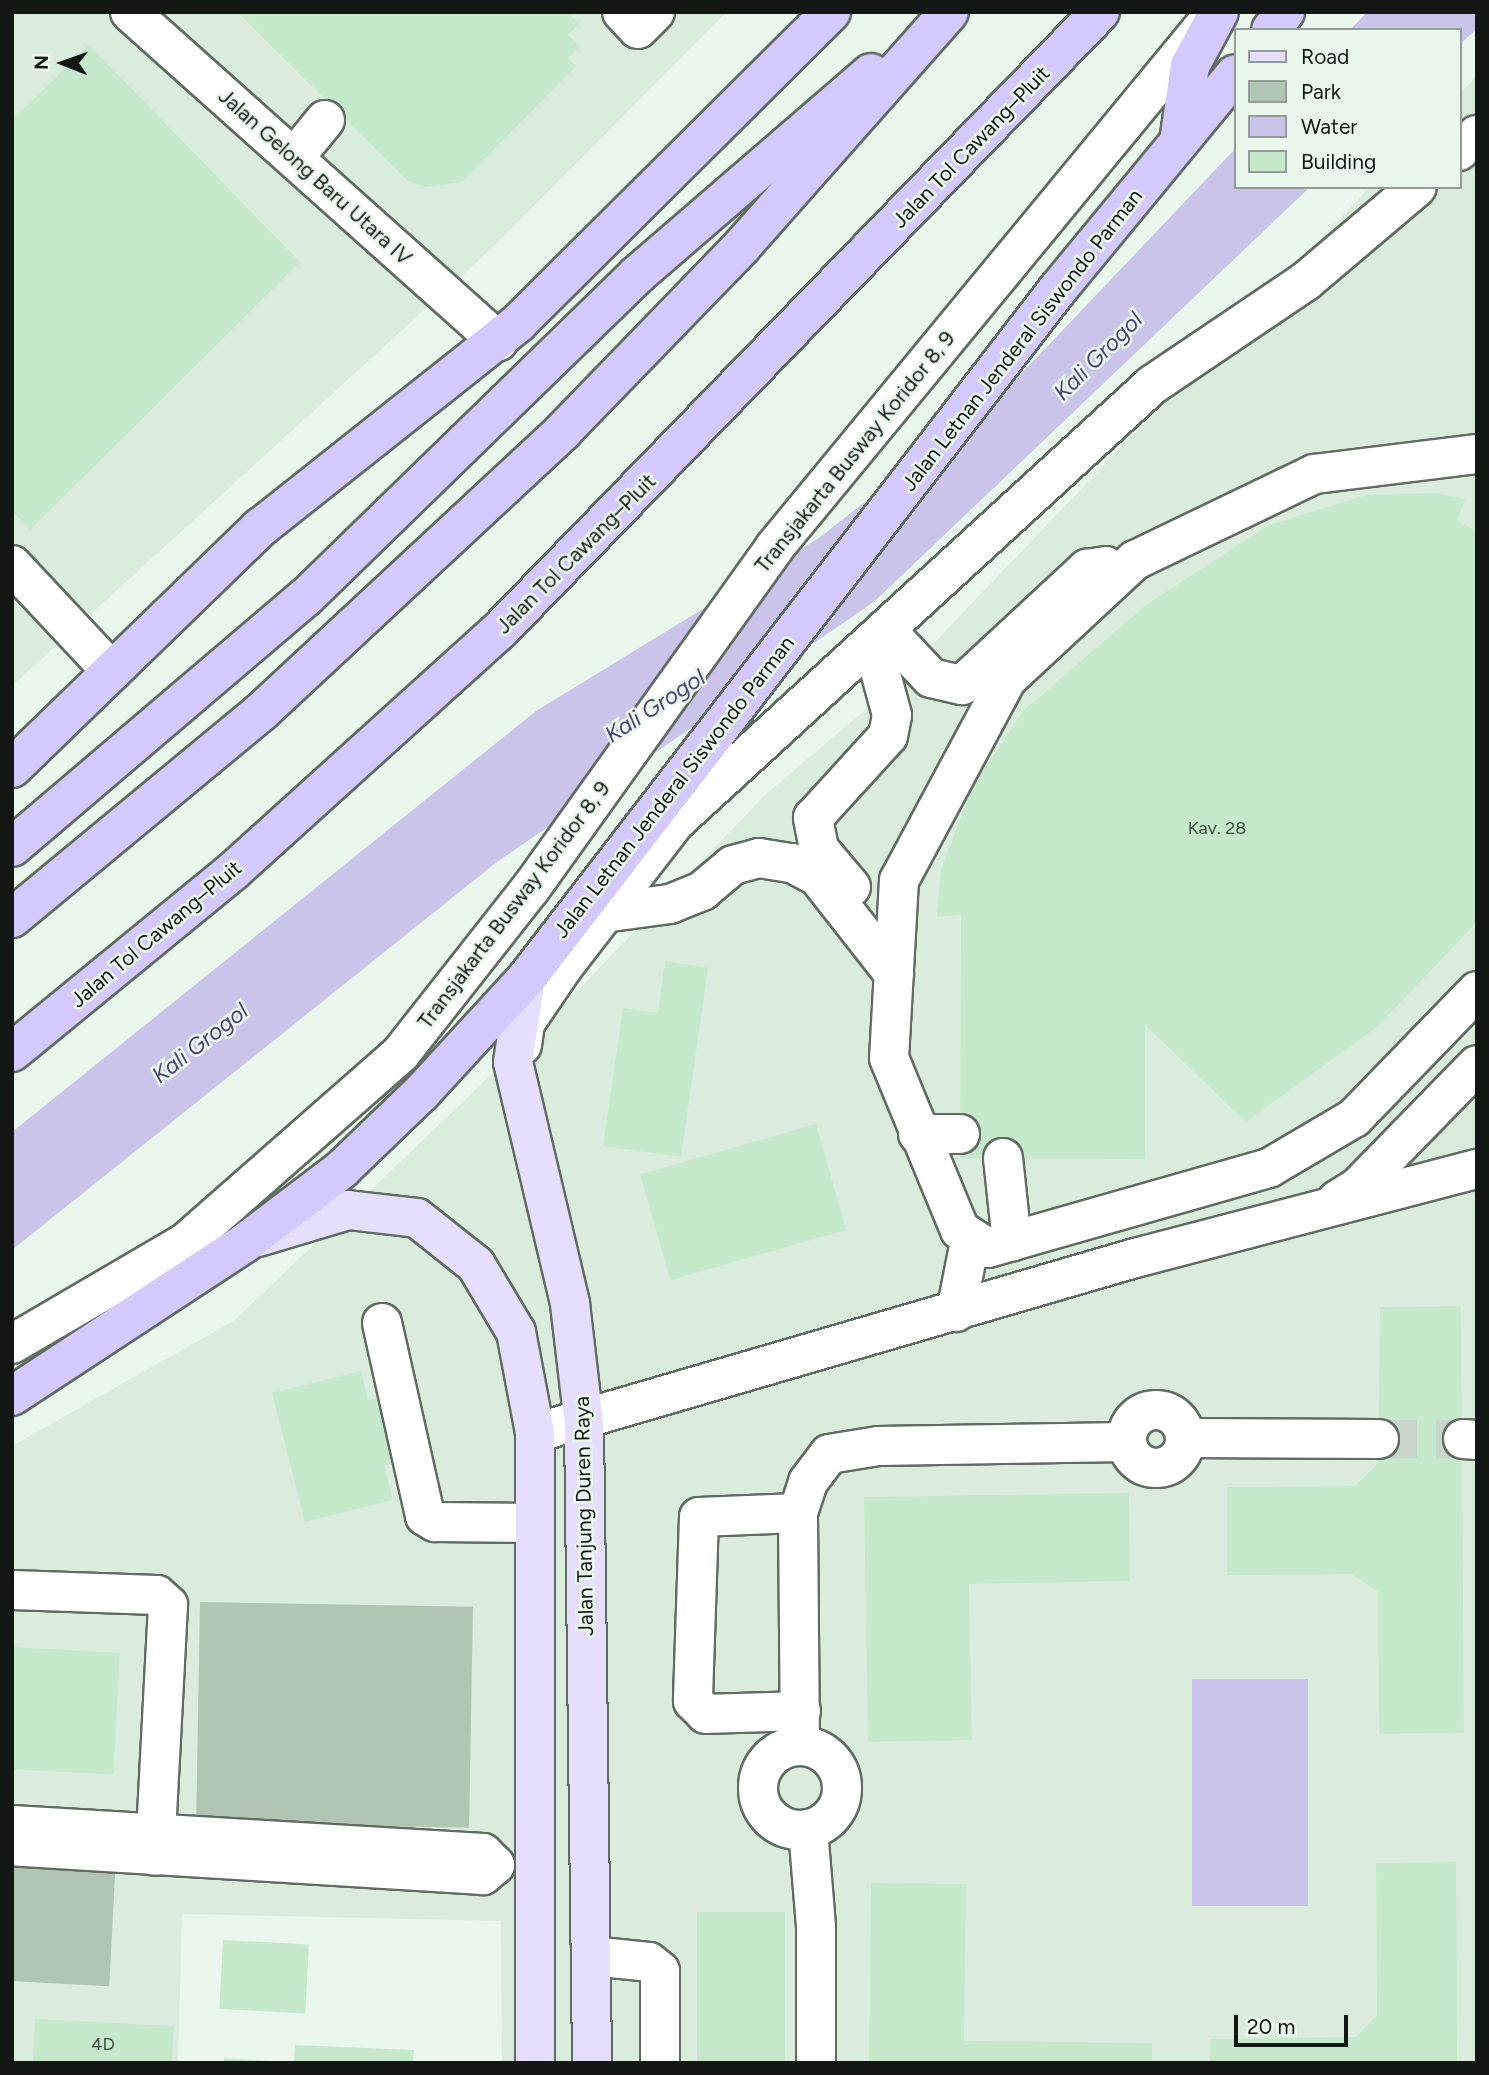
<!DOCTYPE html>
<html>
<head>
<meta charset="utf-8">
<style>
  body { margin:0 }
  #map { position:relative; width:1489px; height:2075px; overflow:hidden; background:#eaf7ec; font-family:Figtree,sans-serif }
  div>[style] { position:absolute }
  .built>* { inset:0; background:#daeddc }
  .green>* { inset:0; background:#b1c5b3; transform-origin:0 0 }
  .water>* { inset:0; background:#cbc4ea; transform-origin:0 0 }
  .building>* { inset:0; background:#c6e9cb; transform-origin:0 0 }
  .minor-tunnel>* { height:38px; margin-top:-19px; transform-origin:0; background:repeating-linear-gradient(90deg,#cad5cb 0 38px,transparent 0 57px) }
  .roads { filter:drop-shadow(2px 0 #606b61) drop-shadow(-2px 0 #606b61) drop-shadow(0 2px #606b61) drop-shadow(0 -2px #606b61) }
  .minor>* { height:38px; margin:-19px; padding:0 19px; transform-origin:19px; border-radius:19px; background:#fff }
  .minor>.ring { margin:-19px; padding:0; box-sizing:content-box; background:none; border:38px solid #fff; border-radius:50% }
  .major>* { height:38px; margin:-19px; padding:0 19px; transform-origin:19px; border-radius:19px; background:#e5dffd }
  .highway>* { height:38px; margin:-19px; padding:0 19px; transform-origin:19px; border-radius:19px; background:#d3c9fc }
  span { translate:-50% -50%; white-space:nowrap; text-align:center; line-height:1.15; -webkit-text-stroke:5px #eaf7ec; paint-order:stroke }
  .number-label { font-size:18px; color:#404c41 }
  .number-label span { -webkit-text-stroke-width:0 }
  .street-label { font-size:21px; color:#131713 }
  .water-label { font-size:23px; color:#4e4275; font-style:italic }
  .frame { position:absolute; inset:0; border:14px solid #131713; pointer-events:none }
  .legend { position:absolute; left:1234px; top:28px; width:228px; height:161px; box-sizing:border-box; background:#eaf7ec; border:2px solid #949d95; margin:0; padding:9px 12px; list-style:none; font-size:21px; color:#131713 }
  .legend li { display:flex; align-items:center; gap:14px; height:35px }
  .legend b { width:35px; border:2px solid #949d95 }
  .north { position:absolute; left:28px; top:28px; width:70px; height:70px; -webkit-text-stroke:5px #eaf7ec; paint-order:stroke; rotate:271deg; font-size:19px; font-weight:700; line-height:28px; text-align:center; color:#131713 }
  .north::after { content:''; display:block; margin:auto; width:24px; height:32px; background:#131713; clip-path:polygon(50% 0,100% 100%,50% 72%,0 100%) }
  .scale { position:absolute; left:1234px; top:2015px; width:114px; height:32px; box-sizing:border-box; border:4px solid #131713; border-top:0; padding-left:9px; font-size:21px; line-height:24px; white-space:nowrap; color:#131713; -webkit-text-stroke:5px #eaf7ec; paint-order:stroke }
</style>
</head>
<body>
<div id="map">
  <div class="built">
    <div style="clip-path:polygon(12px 12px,727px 12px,491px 249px,12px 686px)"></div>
    <div style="clip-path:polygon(1477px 76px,1477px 2063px,502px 2063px,501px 1921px,182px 1914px,178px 2063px,12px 2063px,12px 1446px,235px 1320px,562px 1007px,766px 794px,888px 691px,1370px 187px,1459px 187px,1459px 94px)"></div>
  </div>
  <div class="green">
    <div style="left:200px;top:1602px;width:273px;height:221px;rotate:1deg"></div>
    <div style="left:12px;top:1854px;width:104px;height:127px;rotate:3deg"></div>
  </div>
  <div class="water">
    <div style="clip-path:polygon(1367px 12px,1477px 12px,1477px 29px,1459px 45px,1459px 30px,1350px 30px)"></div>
    <div style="clip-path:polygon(1235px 149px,1235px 187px,1310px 187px,875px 601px,497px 862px,12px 1250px,12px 1132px,536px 711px,819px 538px,1001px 395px)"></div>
    <div style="left:1192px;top:1679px;width:116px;height:227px"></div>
  </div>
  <div class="building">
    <div style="clip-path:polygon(237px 12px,568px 12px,579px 24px,568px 35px,580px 46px,568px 58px,576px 66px,462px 182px,425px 187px,408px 181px)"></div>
    <div style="clip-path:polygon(89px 45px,300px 262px,30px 530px,12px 511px,12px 120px)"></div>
    <div style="clip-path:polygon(1436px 493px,1465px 499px,1457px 521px,1477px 531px,1477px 922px,1377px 1027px,1246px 1122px,1145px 1025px,1145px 1159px,960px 1158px,961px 915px,937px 917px,941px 869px,972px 788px,1023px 711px,1146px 605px,1269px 525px,1366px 495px)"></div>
    <div style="clip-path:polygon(665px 961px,708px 968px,681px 1157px,603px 1146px,623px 1008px,658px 1013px)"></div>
    <div style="left:816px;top:1124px;width:110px;height:183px;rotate:74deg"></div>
    <div style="clip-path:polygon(1461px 1306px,1464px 1733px,1379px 1734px,1378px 1592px,1352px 1574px,1227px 1575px,1227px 1487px,1355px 1486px,1378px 1463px,1380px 1307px)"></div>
    <div style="clip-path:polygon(361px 1371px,368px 1400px,388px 1395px,404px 1461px,384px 1466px,393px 1500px,305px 1522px,272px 1393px)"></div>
    <div style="clip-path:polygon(1129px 1493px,1130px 1581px,969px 1584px,972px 1740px,868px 1742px,864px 1497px)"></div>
    <div style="left:12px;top:1647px;width:108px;height:122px;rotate:3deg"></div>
    <div style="clip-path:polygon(1456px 1862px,1457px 2063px,1210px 2063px,1210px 2039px,1356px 2037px,1377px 2015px,1376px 1863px)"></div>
    <div style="clip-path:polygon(871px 1883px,966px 1884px,964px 2041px,1152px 2043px,1152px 2063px,869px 2063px)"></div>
    <div style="left:697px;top:1912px;width:88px;height:151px"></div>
    <div style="left:223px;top:1940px;width:86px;height:69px;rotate:3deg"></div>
    <div style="clip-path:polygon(35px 2019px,174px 2026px,172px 2063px,33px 2063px)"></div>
    <div style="clip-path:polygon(295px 2045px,414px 2050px,413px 2063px,294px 2063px)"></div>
    <div style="clip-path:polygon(224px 2058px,270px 2061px,270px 2063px,224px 2063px)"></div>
  </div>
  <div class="minor-tunnel">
    <div style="left:1379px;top:1439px;width:84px"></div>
  </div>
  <div class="roads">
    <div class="minor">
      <div style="left:130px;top:12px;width:494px;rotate:41.8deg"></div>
      <div style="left:622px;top:12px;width:23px;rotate:47deg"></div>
      <div style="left:638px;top:29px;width:24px;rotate:-45deg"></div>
      <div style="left:1459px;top:151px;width:24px;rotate:-42deg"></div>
      <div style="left:294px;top:158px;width:49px;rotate:-50.8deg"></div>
      <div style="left:1477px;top:454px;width:164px;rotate:173deg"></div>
      <div style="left:1314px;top:474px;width:199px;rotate:154.3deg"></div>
      <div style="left:1135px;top:560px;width:175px;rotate:137.1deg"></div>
      <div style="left:1007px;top:679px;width:228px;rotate:118.2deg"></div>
      <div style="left:899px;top:880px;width:178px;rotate:93.2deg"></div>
      <div style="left:889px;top:1058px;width:186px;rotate:67.6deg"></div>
      <div style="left:960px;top:1230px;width:33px;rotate:33deg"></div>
      <div style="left:988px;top:1248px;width:292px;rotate:-15.9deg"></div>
      <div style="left:1269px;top:1168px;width:99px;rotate:-30.5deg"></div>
      <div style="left:1354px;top:1118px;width:177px;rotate:-45.9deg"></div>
      <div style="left:12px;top:565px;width:146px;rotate:46.9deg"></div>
      <div style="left:887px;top:631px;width:64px;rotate:46.9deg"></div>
      <div style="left:931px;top:678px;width:32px;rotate:13deg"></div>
      <div style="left:962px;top:685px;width:171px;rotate:-42.9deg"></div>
      <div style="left:1087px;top:569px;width:19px;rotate:-9deg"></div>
      <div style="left:851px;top:887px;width:50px;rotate:-130.1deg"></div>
      <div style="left:819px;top:849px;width:32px;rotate:-101deg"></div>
      <div style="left:813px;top:818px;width:111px;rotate:-47.6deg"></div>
      <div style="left:888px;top:736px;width:21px;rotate:-79deg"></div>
      <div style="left:892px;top:715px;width:73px;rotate:-105.2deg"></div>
      <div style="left:603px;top:913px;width:68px;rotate:-7.7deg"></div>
      <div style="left:670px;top:904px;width:35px;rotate:-22deg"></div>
      <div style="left:702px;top:891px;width:40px;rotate:-40deg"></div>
      <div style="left:733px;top:865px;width:27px;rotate:-15deg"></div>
      <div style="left:759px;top:858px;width:33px;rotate:9deg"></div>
      <div style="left:792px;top:863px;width:30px;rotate:28deg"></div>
      <div style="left:818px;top:877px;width:123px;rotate:51.9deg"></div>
      <div style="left:522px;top:1045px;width:22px;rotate:-82deg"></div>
      <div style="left:525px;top:1023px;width:68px;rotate:-55.8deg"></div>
      <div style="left:563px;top:967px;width:183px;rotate:-52.3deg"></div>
      <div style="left:675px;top:822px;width:647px;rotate:-42.49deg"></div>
      <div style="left:1152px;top:385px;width:186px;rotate:-34deg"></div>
      <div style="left:1306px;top:281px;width:145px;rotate:-40.3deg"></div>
      <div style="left:918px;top:1134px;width:42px"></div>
      <div style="left:1003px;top:1158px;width:84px;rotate:83.9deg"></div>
      <div style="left:1337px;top:1200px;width:25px;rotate:-32deg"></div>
      <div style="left:1358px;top:1187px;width:170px;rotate:-45.7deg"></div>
      <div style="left:956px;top:1312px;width:72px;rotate:-78.8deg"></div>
      <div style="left:382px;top:1323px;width:198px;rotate:77.4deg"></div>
      <div style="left:425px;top:1516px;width:12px;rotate:31deg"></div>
      <div style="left:435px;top:1522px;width:100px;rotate:0.6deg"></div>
      <div style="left:12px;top:1344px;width:200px;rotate:-30.3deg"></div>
      <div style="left:185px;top:1243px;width:288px;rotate:-41.3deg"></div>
      <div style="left:401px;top:1053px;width:210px;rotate:-51.8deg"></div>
      <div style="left:531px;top:888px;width:418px;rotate:-54.4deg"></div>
      <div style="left:774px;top:548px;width:678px;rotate:-50.51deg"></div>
      <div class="ring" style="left:1127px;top:1410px;width:20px;height:20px"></div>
      <div style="left:535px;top:1433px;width:625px;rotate:-16.26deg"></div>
      <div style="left:1135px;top:1258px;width:353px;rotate:-14.6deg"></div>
      <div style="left:1185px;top:1438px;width:194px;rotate:0.3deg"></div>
      <div style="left:1463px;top:1439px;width:14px;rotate:4deg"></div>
      <div style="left:798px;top:1513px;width:99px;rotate:177.7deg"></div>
      <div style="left:699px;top:1517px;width:184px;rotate:91.9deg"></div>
      <div style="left:693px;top:1701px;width:18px;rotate:45deg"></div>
      <div style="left:706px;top:1714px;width:95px;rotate:-1.8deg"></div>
      <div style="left:12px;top:1590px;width:145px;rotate:2deg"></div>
      <div style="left:157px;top:1595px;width:15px;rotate:42deg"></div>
      <div style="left:168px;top:1605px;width:251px;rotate:93deg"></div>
      <div style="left:800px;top:1746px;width:233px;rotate:-90.5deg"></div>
      <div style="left:798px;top:1513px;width:33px;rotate:-72deg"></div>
      <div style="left:808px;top:1482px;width:35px;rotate:-53deg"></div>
      <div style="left:829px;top:1454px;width:50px;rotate:-9.3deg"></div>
      <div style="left:878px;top:1446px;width:248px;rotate:-0.9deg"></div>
      <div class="ring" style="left:758px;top:1746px;width:46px;height:46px"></div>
      <div style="left:12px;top:1825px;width:472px;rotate:3.4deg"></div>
      <div style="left:483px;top:1853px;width:17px;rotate:45deg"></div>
      <div style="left:495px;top:1865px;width:16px;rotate:140deg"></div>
      <div style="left:483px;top:1875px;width:472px;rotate:-176.5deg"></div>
      <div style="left:808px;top:1829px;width:97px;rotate:85.3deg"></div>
      <div style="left:816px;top:1926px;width:137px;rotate:90deg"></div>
      <div style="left:591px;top:1956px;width:58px;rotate:5.9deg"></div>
      <div style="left:649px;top:1962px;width:14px;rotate:39deg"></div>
      <div style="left:660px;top:1971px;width:92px;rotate:90deg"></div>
    </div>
    <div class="major">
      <div style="left:526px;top:979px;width:84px;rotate:98.9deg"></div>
      <div style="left:513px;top:1062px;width:249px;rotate:76.7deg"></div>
      <div style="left:570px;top:1304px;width:121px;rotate:83.3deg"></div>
      <div style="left:584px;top:1424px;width:639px;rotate:89.28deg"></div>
      <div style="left:258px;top:1237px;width:94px;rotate:-16.7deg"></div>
      <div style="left:348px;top:1210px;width:69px;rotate:6.6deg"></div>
      <div style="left:417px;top:1218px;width:75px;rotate:38.5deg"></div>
      <div style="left:476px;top:1265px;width:78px;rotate:59.2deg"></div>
      <div style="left:516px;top:1332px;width:103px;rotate:79.3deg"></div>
      <div style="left:535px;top:1433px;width:630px;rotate:90deg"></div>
    </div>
    <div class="highway">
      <div style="left:1271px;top:30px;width:23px;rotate:-52deg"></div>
      <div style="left:1179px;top:142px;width:77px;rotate:-81.8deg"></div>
      <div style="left:1190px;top:66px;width:61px;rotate:-61.8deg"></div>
      <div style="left:12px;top:768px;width:347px;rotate:-44.1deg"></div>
      <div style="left:261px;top:527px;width:328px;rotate:-38.4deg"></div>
      <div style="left:518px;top:323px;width:441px;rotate:-44.8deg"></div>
      <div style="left:12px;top:847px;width:386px;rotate:-40.4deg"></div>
      <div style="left:306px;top:597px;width:462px;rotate:-44.2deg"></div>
      <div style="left:637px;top:275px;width:309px;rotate:-40.8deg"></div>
      <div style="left:12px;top:918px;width:323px;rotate:-39.6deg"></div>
      <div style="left:261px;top:712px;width:413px;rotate:-42.9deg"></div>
      <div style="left:563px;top:431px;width:257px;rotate:-45.9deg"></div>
      <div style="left:742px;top:246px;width:312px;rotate:-48.5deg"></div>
      <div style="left:12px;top:1052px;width:284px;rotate:-39.3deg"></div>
      <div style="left:232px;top:872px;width:361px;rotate:-42.1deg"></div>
      <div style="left:500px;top:630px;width:861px;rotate:-45.85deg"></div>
      <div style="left:12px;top:1396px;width:280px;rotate:-33.3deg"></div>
      <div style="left:246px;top:1242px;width:121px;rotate:-37.2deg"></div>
      <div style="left:342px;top:1169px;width:111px;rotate:-43.9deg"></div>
      <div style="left:422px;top:1092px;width:154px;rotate:-47.4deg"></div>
      <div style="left:526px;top:979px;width:871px;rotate:-52.37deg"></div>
      <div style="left:1058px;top:289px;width:278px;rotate:-50.5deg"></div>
    </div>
  </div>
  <div class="number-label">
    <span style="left:1217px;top:828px">Kav. 28</span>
    <span style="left:103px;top:2044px">4D</span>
  </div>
  <div class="street-label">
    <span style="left:971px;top:147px;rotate:-46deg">Jalan Tol Cawang–Pluit</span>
    <span style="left:315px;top:177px;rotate:42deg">Jalan Gelong Baru Utara IV</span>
    <span style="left:1022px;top:340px;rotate:-52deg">Jalan Letnan Jenderal Siswondo Parman</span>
    <span style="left:855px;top:452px;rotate:-51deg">Transjakarta Busway Koridor 8, 9</span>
    <span style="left:576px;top:554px;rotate:-45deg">Jalan Tol Cawang–Pluit</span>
    <span style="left:674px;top:787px;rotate:-52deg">Jalan Letnan Jenderal Siswondo Parman</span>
    <span style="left:514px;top:905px;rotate:-53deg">Transjakarta Busway Koridor 8, 9</span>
    <span style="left:156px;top:934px;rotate:-40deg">Jalan Tol Cawang–Pluit</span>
    <span style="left:584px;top:1516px;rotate:-91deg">Jalan Tanjung Duren Raya</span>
  </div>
  <div class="water-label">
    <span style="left:1098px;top:356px;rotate:-45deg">Kali Grogol</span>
    <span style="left:655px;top:706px;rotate:-33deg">Kali Grogol</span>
    <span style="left:200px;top:1043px;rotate:-38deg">Kali Grogol</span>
  </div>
  <div class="frame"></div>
  <ul class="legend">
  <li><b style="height:9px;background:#e5dffd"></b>Road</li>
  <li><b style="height:19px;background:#b1c5b3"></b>Park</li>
  <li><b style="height:19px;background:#cbc4ea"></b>Water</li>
  <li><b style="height:19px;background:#c6e9cb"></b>Building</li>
  </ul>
  <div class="north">N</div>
  <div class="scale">20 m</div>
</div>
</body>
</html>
